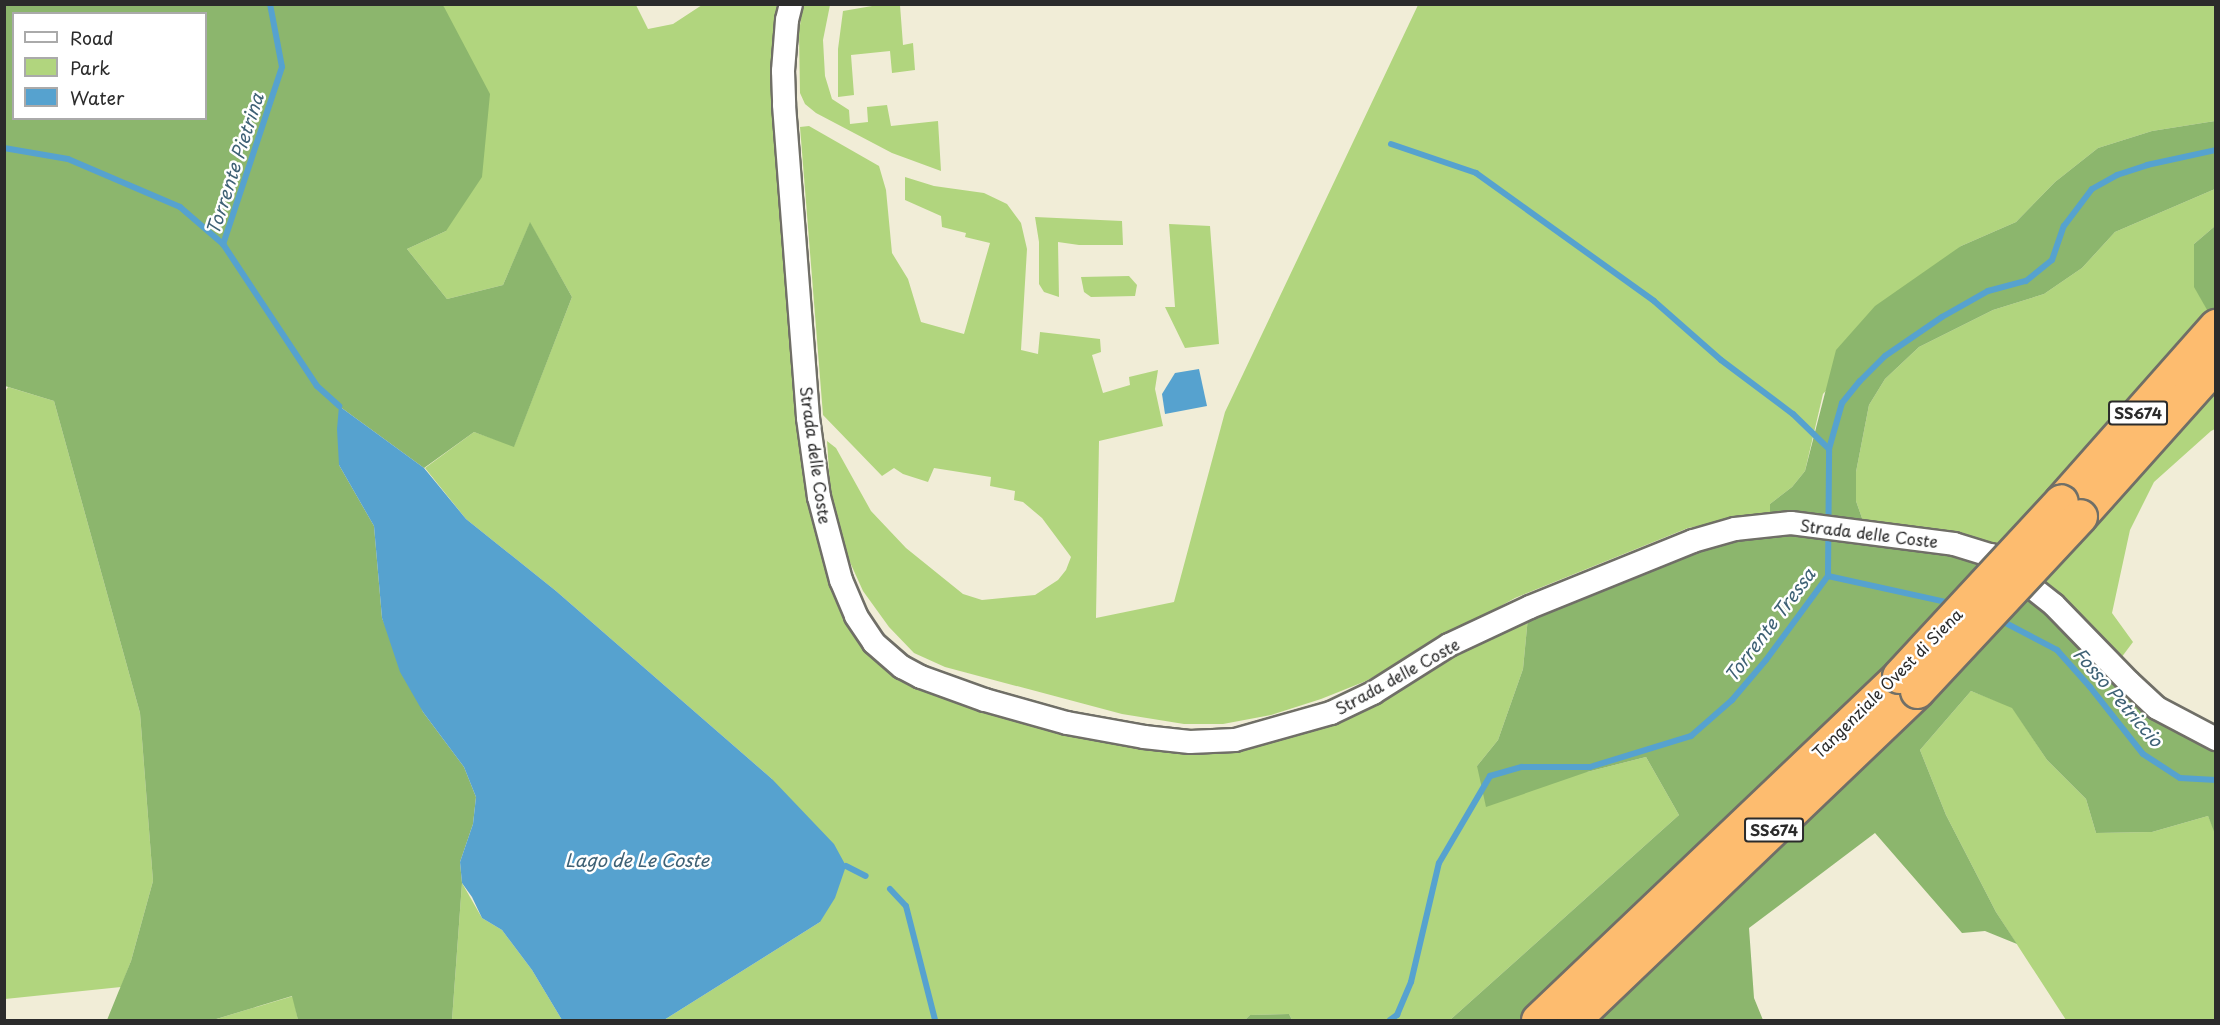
<!DOCTYPE html>
<html>
<head>
<meta charset="utf-8">
<style>
  body { margin:0 }
  #map { position:relative; width:2220px; height:1025px; overflow:hidden; background:#f1edd7; font-family:"Playpen Sans",sans-serif }
  div>[style] { position:absolute }
  .green>* { inset:0; background:#b1d57e }
  .forest>* { inset:0; background:#8cb66d }
  .water>* { inset:0; background:#56a2cf }
  .stream>* { height:6px; margin:-3px; padding:0 3px; transform-origin:3px; border-radius:3px; background:#56a2cf }
  .roads { filter:drop-shadow(2px 0 #706f67) drop-shadow(-2px 0 #706f67) drop-shadow(0 2px #706f67) drop-shadow(0 -2px #706f67) }
  .street>* { height:22px; margin:-11px; padding:0 11px; transform-origin:11px; border-radius:11px; background:#fff }
  .highway>* { height:33px; margin:-16.5px; padding:0 16.5px; transform-origin:16.5px; border-radius:16.5px; background:#fdbc6f }
  .bridges { filter:drop-shadow(2px 0 #706f67) drop-shadow(-2px 0 #706f67) drop-shadow(0 2px #706f67) drop-shadow(0 -2px #706f67) }
  .highway-bridge>* { height:33px; margin:-16.5px; padding:0 16.5px; transform-origin:16.5px; border-radius:16.5px; background:#fdbc6f }
  span { translate:-50% -50%; white-space:nowrap; text-align:center; line-height:1.15; -webkit-text-stroke:5px #fff; paint-order:stroke }
  .shield-label span { padding:2px 4px; background:#fff; border:2px solid; border-radius:4px; -webkit-text-stroke-width:0 }
  .shield-label { font-size:15px; color:#2b2b2b; font-weight:700 }
  .street-label { font-size:16px; color:#2b2b2b }
  .water-label { font-size:18px; color:#3e6175; font-style:italic }
  .frame { position:absolute; inset:0; border:6px solid #2b2b2b; pointer-events:none }
  .legend { position:absolute; left:12px; top:12px; width:195px; height:108px; box-sizing:border-box; background:#fff; border:2px solid #aaa; margin:0; padding:8px 10px; list-style:none; font-size:18px; color:#2b2b2b }
  .legend li { display:flex; align-items:center; gap:12px; height:30px }
  .legend b { width:30px; border:2px solid #aaa }
</style>
</head>
<body>
<div id="map">
  <div class="green">
    <div style="clip-path:polygon(443px 5px,636px 5px,648px 29px,673px 24px,702px 5px,782px 5px,773px 68px,773px 120px,818px 534px,901px 673px,1215px 748px,1390px 692px,1528px 617px,1523px 669px,1498px 740px,1477px 766px,1587px 772px,1646px 757px,1679px 815px,1450px 1020px,1292px 1020px,1289px 1014px,1250px 1015px,1245px 1020px,664px 1020px,820px 922px,772px 779px,556px 591px,466px 519px,425px 468px,474px 432px,514px 446px,572px 297px,530px 223px,503px 285px,447px 299px,407px 249px,446px 231px,445px 12px)"></div>
    <div style="clip-path:polygon(803px 5px,830px 5px,823px 40px,825px 76px,832px 99px,849px 110px,850px 124px,868px 122px,867px 107px,887px 105px,891px 126px,938px 121px,941px 171px,892px 153px,816px 113px,805px 104px,800px 93px,799px 32px)"></div>
    <div style="clip-path:polygon(878px 5px,900px 5px,903px 45px,913px 43px,915px 70px,892px 73px,890px 51px,851px 55px,854px 95px,838px 97px,838px 49px,843px 11px)"></div>
    <div style="clip-path:polygon(1418px 5px,2215px 5px,2215px 121px,2152px 131px,2098px 148px,2055px 182px,2016px 222px,1961px 246px,1823px 394px,1805px 471px,1792px 487px,1770px 504px,1770px 512px,1688px 528px,1515px 598px,1366px 681px,1321px 699px,1271px 715px,1223px 724px,1184px 724px,1122px 714px,945px 667px,914px 653px,889px 627px,863px 591px,849px 560px,831px 501px,827px 441px,836px 448px,871px 511px,906px 548px,963px 594px,982px 600px,1035px 595px,1058px 580px,1066px 570px,1071px 557px,1042px 518px,1023px 502px,1014px 500px,1015px 491px,990px 486px,991px 477px,934px 468px,928px 482px,903px 474px,894px 468px,882px 476px,823px 415px,800px 127px,809px 126px,879px 166px,886px 190px,892px 253px,908px 279px,921px 322px,964px 334px,990px 243px,965px 237px,966px 233px,942px 227px,941px 216px,905px 200px,905px 177px,934px 186px,984px 193px,1007px 204px,1021px 223px,1027px 249px,1021px 350px,1038px 354px,1040px 332px,1100px 339px,1101px 352px,1092px 355px,1103px 393px,1130px 385px,1129px 377px,1158px 370px,1155px 389px,1163px 426px,1099px 441px,1096px 618px,1174px 602px,1225px 412px)"></div>
    <div style="clip-path:polygon(2215px 189px,2215px 226px,2194px 244px,2210px 315px,1998px 552px,1863px 521px,1856px 501px,1856px 472px,1869px 405px,1885px 379px,1919px 347px,1993px 310px,2044px 294px,2082px 268px,2115px 232px)"></div>
    <div style="clip-path:polygon(1035px 217px,1122px 221px,1123px 245px,1079px 245px,1058px 242px,1059px 297px,1044px 292px,1039px 284px,1039px 242px)"></div>
    <div style="clip-path:polygon(1169px 224px,1210px 226px,1219px 344px,1185px 348px,1165px 307px,1175px 307px)"></div>
    <div style="clip-path:polygon(1129px 276px,1137px 285px,1135px 296px,1091px 297px,1084px 292px,1081px 277px)"></div>
    <div style="clip-path:polygon(2215px 386px,2215px 429px,2211px 431px,2154px 482px,2130px 530px,2112px 613px,2133px 642px,2121px 658px,2091px 624px,2041px 581px)"></div>
    <div style="clip-path:polygon(8px 387px,54px 401px,140px 713px,153px 881px,131px 961px,121px 987px,5px 999px,4px 393px)"></div>
    <div style="clip-path:polygon(1971px 691px,2012px 707px,2047px 760px,2086px 799px,2096px 833px,2152px 832px,2208px 816px,2216px 834px,2215px 1020px,2066px 1020px,1996px 912px,1946px 815px,1920px 750px)"></div>
    <div style="clip-path:polygon(462px 883px,482px 918px,502px 930px,532px 970px,562px 1020px,452px 1020px)"></div>
    <div style="clip-path:polygon(293px 996px,298px 1020px,213px 1020px)"></div>
  </div>
  <div class="forest">
    <div style="clip-path:polygon(evenodd,5px 5px,443px 5px,490px 94px,482px 177px,446px 231px,407px 249px,447px 299px,503px 285px,530px 222px,572px 297px,514px 447px,474px 432px,424px 468px,339px 406px,339px 465px,374px 526px,382px 618px,423px 712px,464px 767px,476px 797px,473px 824px,460px 862px,462px 883px,452px 1020px,298px 1020px,292px 996px,213px 1020px,107px 1020px,131px 961px,153px 881px,140px 713px,54px 401px,5px 386px,5px 5px,14px 14px,206px 14px,206px 118px,14px 118px,14px 14px)"></div>
    <div style="clip-path:polygon(2215px 121px,2215px 189px,2115px 232px,2082px 268px,2044px 294px,1993px 310px,1919px 347px,1885px 379px,1869px 405px,1856px 472px,1856px 501px,1863px 521px,1770px 512px,1770px 504px,1792px 487px,1805px 471px,1836px 350px,1875px 306px,1961px 246px,2016px 222px,2055px 182px,2098px 148px,2152px 131px)"></div>
    <div style="clip-path:polygon(2215px 226px,2215px 309px,2210px 315px,2194px 287px,2194px 244px)"></div>
    <div style="clip-path:polygon(1772px 532px,1951px 553px,1987px 564px,1668px 884px,1520px 1020px,1450px 1020px,1679px 815px,1646px 757px,1587px 772px,1486px 807px,1477px 766px,1498px 740px,1523px 669px,1528px 617px,1695px 547px)"></div>
    <div style="clip-path:polygon(2027px 596px,2215px 750px,2215px 834px,2208px 816px,2152px 832px,2096px 833px,2086px 799px,2047px 760px,2012px 708px,1971px 691px,1920px 750px,1946px 815px,1996px 912px,2017px 944px,1985px 931px,1962px 933px,1875px 833px,1749px 928px,1754px 998px,1763px 1020px,1596px 1020px,1898px 730px)"></div>
    <div style="clip-path:polygon(1289px 1014px,1292px 1020px,1245px 1020px,1250px 1015px)"></div>
  </div>
  <div class="water">
    <div style="clip-path:polygon(1199px 369px,1207px 406px,1165px 414px,1162px 394px,1175px 373px)"></div>
    <div style="clip-path:polygon(339px 406px,424px 468px,466px 519px,556px 591px,772px 779px,834px 844px,846px 866px,835px 898px,820px 922px,664px 1020px,562px 1020px,532px 970px,502px 930px,482px 918px,472px 897px,462px 883px,460px 862px,473px 824px,476px 797px,464px 767px,423px 712px,400px 672px,382px 618px,374px 526px,339px 465px,337px 429px)"></div>
  </div>
  <div class="stream">
    <div style="left:270px;top:4px;width:64px;rotate:79.2deg"></div>
    <div style="left:282px;top:67px;width:187px;rotate:108.4deg"></div>
    <div style="left:223px;top:244px;width:170px;rotate:56.5deg"></div>
    <div style="left:317px;top:386px;width:30px;rotate:42deg"></div>
    <div style="left:1391px;top:144px;width:90px;rotate:18.8deg"></div>
    <div style="left:1476px;top:173px;width:219px;rotate:35.7deg"></div>
    <div style="left:1654px;top:301px;width:89px;rotate:41.4deg"></div>
    <div style="left:1721px;top:360px;width:90px;rotate:36.9deg"></div>
    <div style="left:1793px;top:414px;width:50px;rotate:44.2deg"></div>
    <div style="left:4px;top:148px;width:65px;rotate:9.8deg"></div>
    <div style="left:68px;top:159px;width:122px;rotate:23.2deg"></div>
    <div style="left:180px;top:207px;width:57px;rotate:40.7deg"></div>
    <div style="left:1828px;top:576px;width:126px;rotate:12.4deg"></div>
    <div style="left:1998px;top:619px;width:67px;rotate:27.7deg"></div>
    <div style="left:2057px;top:650px;width:50px;rotate:48.3deg"></div>
    <div style="left:2090px;top:687px;width:85px;rotate:51.7deg"></div>
    <div style="left:2143px;top:754px;width:44px;rotate:33deg"></div>
    <div style="left:2180px;top:778px;width:36px;rotate:3deg"></div>
    <div style="left:846px;top:866px;width:22px;rotate:27deg"></div>
    <div style="left:890px;top:889px;width:23px;rotate:47deg"></div>
    <div style="left:906px;top:906px;width:118px;rotate:75.7deg"></div>
    <div style="left:1390px;top:1020px;width:9px;rotate:-36deg"></div>
    <div style="left:1397px;top:1015px;width:36px;rotate:-67deg"></div>
    <div style="left:1411px;top:982px;width:122px;rotate:-76.8deg"></div>
    <div style="left:1439px;top:863px;width:101px;rotate:-59.6deg"></div>
    <div style="left:1490px;top:776px;width:33px;rotate:-16deg"></div>
    <div style="left:1522px;top:767px;width:68px"></div>
    <div style="left:1590px;top:767px;width:106px;rotate:-17.1deg"></div>
    <div style="left:1691px;top:736px;width:55px;rotate:-41.3deg"></div>
    <div style="left:1732px;top:700px;width:52px;rotate:-49.6deg"></div>
    <div style="left:1766px;top:660px;width:104px;rotate:-53.6deg"></div>
    <div style="left:1828px;top:576px;width:127px;rotate:-89.5deg"></div>
    <div style="left:1829px;top:449px;width:48px;rotate:-74.2deg"></div>
    <div style="left:1842px;top:403px;width:28px;rotate:-51deg"></div>
    <div style="left:1860px;top:381px;width:35px;rotate:-45deg"></div>
    <div style="left:1885px;top:356px;width:69px;rotate:-34.4deg"></div>
    <div style="left:1942px;top:317px;width:53px;rotate:-29.5deg"></div>
    <div style="left:1988px;top:291px;width:39px;rotate:-15deg"></div>
    <div style="left:2026px;top:281px;width:33px;rotate:-39deg"></div>
    <div style="left:2052px;top:260px;width:36px;rotate:-71deg"></div>
    <div style="left:2064px;top:226px;width:46px;rotate:-52.9deg"></div>
    <div style="left:2092px;top:189px;width:29px;rotate:-29deg"></div>
    <div style="left:2117px;top:175px;width:32px;rotate:-18deg"></div>
    <div style="left:2147px;top:165px;width:71px;rotate:-12.3deg"></div>
  </div>
  <div class="roads">
    <div class="street">
      <div style="left:791px;top:4px;width:16px;rotate:104deg"></div>
      <div style="left:787px;top:20px;width:51px;rotate:94.5deg"></div>
      <div style="left:783px;top:71px;width:34px;rotate:88deg"></div>
      <div style="left:784px;top:105px;width:314px;rotate:85.6deg"></div>
      <div style="left:808px;top:418px;width:80px;rotate:82.1deg"></div>
      <div style="left:819px;top:497px;width:86px;rotate:75.2deg"></div>
      <div style="left:841px;top:580px;width:39px;rotate:67deg"></div>
      <div style="left:856px;top:616px;width:32px;rotate:56deg"></div>
      <div style="left:874px;top:643px;width:37px;rotate:41deg"></div>
      <div style="left:902px;top:667px;width:21px;rotate:28deg"></div>
      <div style="left:921px;top:677px;width:68px;rotate:19.8deg"></div>
      <div style="left:985px;top:700px;width:85px;rotate:15.7deg"></div>
      <div style="left:1067px;top:723px;width:78px;rotate:10.3deg"></div>
      <div style="left:1144px;top:737px;width:46px;rotate:6.2deg"></div>
      <div style="left:1190px;top:742px;width:45px;rotate:-2.5deg"></div>
      <div style="left:1235px;top:740px;width:100px;rotate:-15.7deg"></div>
      <div style="left:1331px;top:713px;width:47px;rotate:-25.5deg"></div>
      <div style="left:1373px;top:693px;width:90px;rotate:-32.3deg"></div>
      <div style="left:1449px;top:645px;width:89px;rotate:-25.1deg"></div>
      <div style="left:1530px;top:607px;width:176px;rotate:-22deg"></div>
      <div style="left:1693px;top:541px;width:44px;rotate:-15.9deg"></div>
      <div style="left:1735px;top:529px;width:56px;rotate:-6.1deg"></div>
      <div style="left:1791px;top:523px;width:164px;rotate:7.3deg"></div>
      <div style="left:1954px;top:544px;width:39px;rotate:17deg"></div>
      <div style="left:1991px;top:555px;width:80px;rotate:38.4deg"></div>
      <div style="left:2054px;top:605px;width:107px;rotate:45.8deg"></div>
      <div style="left:2129px;top:682px;width:38px;rotate:43deg"></div>
      <div style="left:2157px;top:708px;width:67px;rotate:27.7deg"></div>
    </div>
    <div class="highway">
      <div style="left:2061px;top:501px;width:234px;rotate:-48.5deg"></div>
      <div style="left:2080px;top:516px;width:204px;rotate:-48.2deg"></div>
      <div style="left:1538px;top:1020px;width:499px;rotate:-43.6deg"></div>
      <div style="left:1573px;top:1020px;width:476px;rotate:-43.7deg"></div>
    </div>
  </div>
  <div class="bridges">
    <div class="highway-bridge">
      <div style="left:1899px;top:676px;width:238px;rotate:-47.2deg"></div>
      <div style="left:1917px;top:691px;width:239px;rotate:-47deg"></div>
    </div>
  </div>
  <div class="shield-label">
    <span style="left:2138px;top:413px">SS674</span>
    <span style="left:1774px;top:830px">SS674</span>
  </div>
  <div class="street-label">
    <span style="left:816px;top:455px;rotate:82deg">Strada delle Coste</span>
    <span style="left:1869px;top:533px;rotate:7deg">Strada delle Coste</span>
    <span style="left:1397px;top:676px;rotate:-29deg">Strada delle Coste</span>
    <span style="left:1887px;top:683px;rotate:-45deg">Tangenziale Ovest di Siena</span>
  </div>
  <div class="water-label">
    <span style="left:235px;top:164px;rotate:-72deg">Torrente Pietrina</span>
    <span style="left:1770px;top:625px;rotate:-53deg">Torrente Tressa</span>
    <span style="left:2118px;top:697px;rotate:49deg">Fosso Petriccio</span>
    <span style="left:637px;top:860px">Lago de Le Coste</span>
  </div>
  <div class="frame"></div>
  <ul class="legend">
  <li><b style="height:8px;background:#fff"></b>Road</li>
  <li><b style="height:16px;background:#b1d57e"></b>Park</li>
  <li><b style="height:16px;background:#56a2cf"></b>Water</li>
  </ul>
</div>
</body>
</html>
